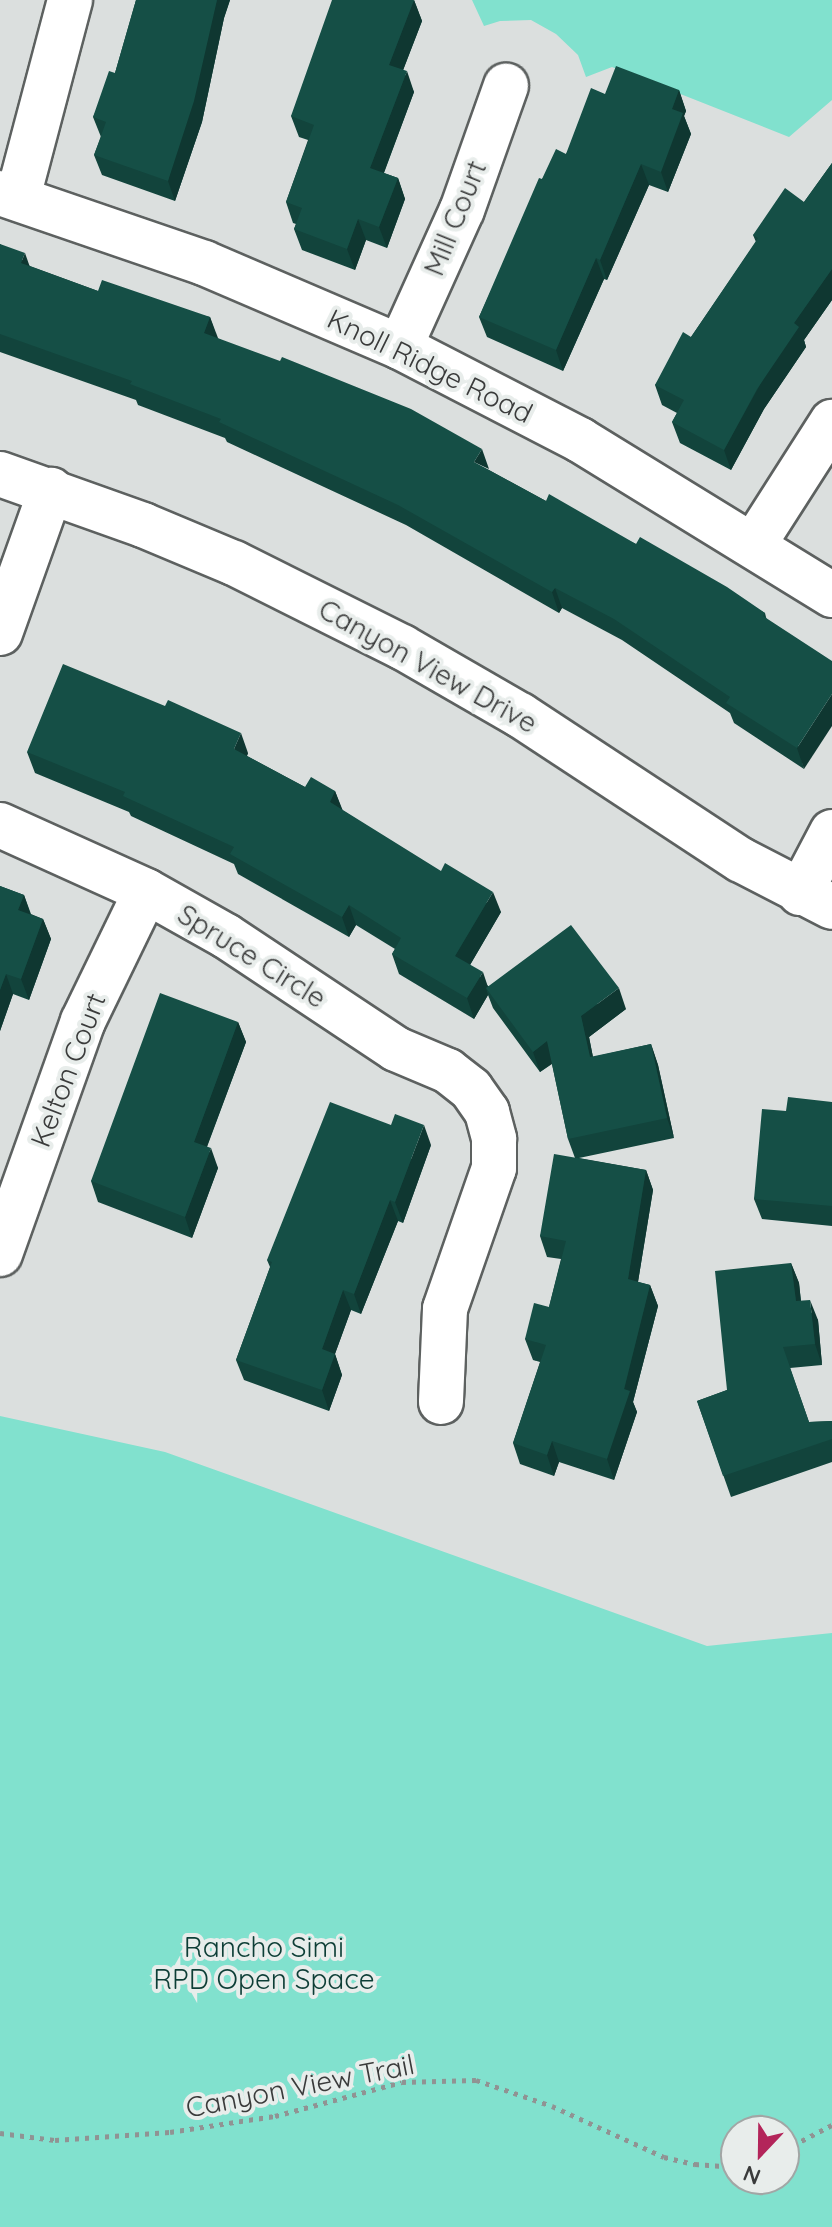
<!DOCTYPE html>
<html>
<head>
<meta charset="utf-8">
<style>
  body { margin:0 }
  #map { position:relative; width:832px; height:2227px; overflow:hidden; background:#dbdfde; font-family:Quicksand,sans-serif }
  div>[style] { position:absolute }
  .green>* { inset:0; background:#81e1ce }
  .path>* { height:5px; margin-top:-2.5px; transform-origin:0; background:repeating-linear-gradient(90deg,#909393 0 4px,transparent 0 10px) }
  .roads { filter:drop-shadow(2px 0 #5d6160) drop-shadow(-2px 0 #5d6160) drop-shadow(0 2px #5d6160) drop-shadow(0 -2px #5d6160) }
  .minor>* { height:44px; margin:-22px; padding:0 22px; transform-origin:22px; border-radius:22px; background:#fff }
  .wall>* { inset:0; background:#12443c }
  .shaded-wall>* { inset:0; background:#0f3731 }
  .building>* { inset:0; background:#154f46 }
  span { translate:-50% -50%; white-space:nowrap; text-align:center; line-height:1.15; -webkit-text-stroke:8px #e8edeb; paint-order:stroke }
  .street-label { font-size:28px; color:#3a3b3b }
  .park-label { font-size:28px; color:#0d3e36 }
  .north { position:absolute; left:720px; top:2115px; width:80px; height:80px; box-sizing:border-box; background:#e8edeb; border:2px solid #a2a6a5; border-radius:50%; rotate:202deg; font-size:22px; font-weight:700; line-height:32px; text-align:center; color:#3a3b3b }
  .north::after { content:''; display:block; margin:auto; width:28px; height:36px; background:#b3255a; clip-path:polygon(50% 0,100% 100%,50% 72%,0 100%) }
</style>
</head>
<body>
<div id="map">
  <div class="green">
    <div style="clip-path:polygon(472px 0,832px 0,832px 100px,789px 137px,612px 67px,586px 77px,578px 55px,556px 34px,531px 20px,500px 21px,484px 26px)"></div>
    <div style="clip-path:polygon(evenodd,0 1416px,165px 1452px,707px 1646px,832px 1633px,832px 2227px,0 2227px,0 1416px,736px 2131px,784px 2131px,784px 2179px,736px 2179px,736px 2131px)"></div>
  </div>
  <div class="path">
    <div style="left:0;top:2133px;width:55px;rotate:7.3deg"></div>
    <div style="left:55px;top:2140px;width:115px;rotate:-4deg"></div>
    <div style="left:170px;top:2132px;width:106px;rotate:-8.7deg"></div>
    <div style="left:275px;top:2116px;width:131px;rotate:-15deg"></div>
    <div style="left:402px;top:2082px;width:74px;rotate:-1.5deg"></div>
    <div style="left:476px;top:2080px;width:80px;rotate:18.9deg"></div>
    <div style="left:552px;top:2106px;width:123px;rotate:24.5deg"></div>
    <div style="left:664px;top:2157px;width:32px;rotate:13deg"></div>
    <div style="left:695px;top:2164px;width:41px;rotate:4.2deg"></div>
    <div style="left:784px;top:2150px;width:54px;rotate:-27.5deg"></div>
  </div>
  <div class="roads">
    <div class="minor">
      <div style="left:0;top:193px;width:216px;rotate:18.9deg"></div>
      <div style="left:204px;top:263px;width:213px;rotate:23.2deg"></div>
      <div style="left:400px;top:347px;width:203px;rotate:27.3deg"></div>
      <div style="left:580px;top:440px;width:296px;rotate:31.6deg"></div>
      <div style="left:18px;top:197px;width:204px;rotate:-75.2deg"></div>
      <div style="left:400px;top:347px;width:150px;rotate:-65.7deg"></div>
      <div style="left:462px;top:210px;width:132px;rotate:-70.5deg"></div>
      <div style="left:0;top:474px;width:152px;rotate:19.6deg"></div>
      <div style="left:143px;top:525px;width:99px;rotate:22.7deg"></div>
      <div style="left:234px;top:563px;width:188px;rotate:26.6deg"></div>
      <div style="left:402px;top:647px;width:136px;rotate:30deg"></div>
      <div style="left:520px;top:715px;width:264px;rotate:33.3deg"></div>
      <div style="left:741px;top:860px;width:102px;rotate:27.3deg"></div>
      <div style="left:754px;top:544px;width:145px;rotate:-57.4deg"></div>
      <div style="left:0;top:633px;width:152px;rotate:-70.4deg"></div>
      <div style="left:0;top:825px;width:160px;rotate:24.3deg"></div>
      <div style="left:146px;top:891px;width:92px;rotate:29.4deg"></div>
      <div style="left:226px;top:936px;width:204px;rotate:33.6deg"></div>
      <div style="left:396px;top:1049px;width:56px;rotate:22.9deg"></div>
      <div style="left:448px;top:1071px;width:29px;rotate:38deg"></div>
      <div style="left:471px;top:1089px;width:28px;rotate:55deg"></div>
      <div style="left:487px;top:1112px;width:28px;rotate:75deg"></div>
      <div style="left:494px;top:1139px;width:29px;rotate:90deg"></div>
      <div style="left:494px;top:1168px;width:149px;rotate:109.2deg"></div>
      <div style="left:445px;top:1309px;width:93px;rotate:92.5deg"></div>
      <div style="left:800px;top:893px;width:69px;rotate:-62.3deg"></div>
      <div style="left:0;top:1254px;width:247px;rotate:-70.4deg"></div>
      <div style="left:83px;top:1021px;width:144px;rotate:-64.1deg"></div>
    </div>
  </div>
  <div class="wall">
    <div style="clip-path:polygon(136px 0,230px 0,224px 18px,202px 122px,175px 201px,102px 175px,94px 155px,101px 137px,93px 117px,115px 73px)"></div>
    <div style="clip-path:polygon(414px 0,422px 21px,403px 70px,414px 92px,384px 173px,398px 178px,405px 199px,387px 248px,366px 240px,355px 270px,302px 250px,294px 229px,296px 224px,293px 223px,286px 202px,308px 140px,299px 137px,291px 116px)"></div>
    <div style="clip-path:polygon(679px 90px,686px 111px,684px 116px,691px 134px,668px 192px,649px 185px,607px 280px,604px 279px,563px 371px,487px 337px,479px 317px,542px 179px,566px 154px,605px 94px)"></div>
    <div style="clip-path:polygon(832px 163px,832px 300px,804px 340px,806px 347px,764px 409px,731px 470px,680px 443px,672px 422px,677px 413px,662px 405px,655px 385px,691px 337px,756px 242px,753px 235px,804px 202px)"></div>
    <div style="clip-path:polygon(0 244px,30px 266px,98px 291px,210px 317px,217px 338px,489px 470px,546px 501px,636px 544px,765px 613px,804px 769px,734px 723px,730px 713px,622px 640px,562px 608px,559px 613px,406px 525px,227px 442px,225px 438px,138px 405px,136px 400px,0 352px)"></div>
    <div style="clip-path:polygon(27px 752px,248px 753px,247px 756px,305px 787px,335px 791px,342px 810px,501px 912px,470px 965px,488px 986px,626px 1009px,589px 1037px,593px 1057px,651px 1044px,658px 1065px,674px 1138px,579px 1158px,646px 1170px,653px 1190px,638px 1282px,650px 1285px,658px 1306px,633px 1402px,637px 1412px,614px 1480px,559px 1462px,554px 1476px,520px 1464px,513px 1443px,540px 1362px,533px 1360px,525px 1339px,549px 1307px,561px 1259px,547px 1257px,540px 1236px,575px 1158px,568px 1139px,552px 1064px,540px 1072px,493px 1008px,488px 995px,474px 1019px,399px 974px,392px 954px,395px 949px,356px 925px,349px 937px,238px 874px,234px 864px,131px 816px,129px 812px,35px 773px)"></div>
    <div style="clip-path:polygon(0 886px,24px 895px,31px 914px,43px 919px,51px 939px,29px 1000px,13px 994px,0 1031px)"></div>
    <div style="clip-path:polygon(238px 1022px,246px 1042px,207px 1147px,218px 1168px,192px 1238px,98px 1202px,91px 1181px)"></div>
    <div style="clip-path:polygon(832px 1102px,832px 1226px,762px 1219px,754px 1199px,786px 1111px)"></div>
    <div style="clip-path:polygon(431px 1145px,403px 1223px,398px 1221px,361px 1314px,351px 1310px,335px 1354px,342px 1375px,329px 1411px,244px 1380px,236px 1360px,270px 1267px,267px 1260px)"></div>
    <div style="clip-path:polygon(791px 1263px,799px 1283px,801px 1301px,818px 1320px,822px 1365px,790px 1368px,809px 1422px,832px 1421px,832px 1462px,731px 1497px,697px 1401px,727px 1390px)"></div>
  </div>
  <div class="shaded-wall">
    <div style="clip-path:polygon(217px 0,230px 0,224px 18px,202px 122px,175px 201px,168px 181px)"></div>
    <div style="clip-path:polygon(414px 0,422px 21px,397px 86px,389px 65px)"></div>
    <div style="clip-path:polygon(407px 71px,414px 92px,378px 188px,370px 168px)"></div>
    <div style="clip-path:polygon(679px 90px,686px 111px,684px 116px,691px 134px,668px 192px,661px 172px,672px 109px)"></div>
    <div style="clip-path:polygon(641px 164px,649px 185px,607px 280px,600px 260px)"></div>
    <div style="clip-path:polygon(398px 178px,405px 199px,387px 248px,379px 227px)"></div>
    <div style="clip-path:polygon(358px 219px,366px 240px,355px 270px,347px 249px)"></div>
    <div style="clip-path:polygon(25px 253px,32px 273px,21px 263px)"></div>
    <div style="clip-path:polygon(596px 258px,604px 279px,563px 371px,556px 350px)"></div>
    <div style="clip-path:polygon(832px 269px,832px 300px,804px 340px,806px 347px,764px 409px,731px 470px,724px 450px,794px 323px)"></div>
    <div style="clip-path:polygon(210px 317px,218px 338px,211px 354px,204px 333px)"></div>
    <div style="clip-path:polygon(482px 449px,489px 469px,474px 462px)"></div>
    <div style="clip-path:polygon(555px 588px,562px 608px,559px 613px,552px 592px)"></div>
    <div style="clip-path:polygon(832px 694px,832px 726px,804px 769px,797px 748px)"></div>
    <div style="clip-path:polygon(241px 733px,248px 753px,241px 770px,234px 749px)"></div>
    <div style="clip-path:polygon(335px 791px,343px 811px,330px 802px)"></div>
    <div style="clip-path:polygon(493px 892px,501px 912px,463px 977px,455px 956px)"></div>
    <div style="clip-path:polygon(24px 895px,31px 916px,18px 910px)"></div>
    <div style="clip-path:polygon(349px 905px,356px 925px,349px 937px,342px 917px)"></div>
    <div style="clip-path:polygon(43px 919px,51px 939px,29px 1000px,21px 979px)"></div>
    <div style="clip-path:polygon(483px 972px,490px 993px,486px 988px,488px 995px,474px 1019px,467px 998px)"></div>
    <div style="clip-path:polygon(6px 974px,13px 994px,0 1031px,0 990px)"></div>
    <div style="clip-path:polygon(619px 988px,626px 1009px,589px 1037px,597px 1078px,590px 1057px,581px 1016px)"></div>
    <div style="clip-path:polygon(238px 1022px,246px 1042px,201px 1162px,194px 1142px)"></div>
    <div style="clip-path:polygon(547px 1041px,554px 1062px,540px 1072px,533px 1052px)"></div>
    <div style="clip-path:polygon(651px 1044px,658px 1065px,674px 1138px,667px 1118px)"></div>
    <div style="clip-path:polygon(424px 1125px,431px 1145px,403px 1223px,395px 1202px)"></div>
    <div style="clip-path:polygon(211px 1148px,218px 1168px,192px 1238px,185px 1217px)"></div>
    <div style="clip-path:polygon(646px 1170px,653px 1190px,635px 1300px,628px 1279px)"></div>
    <div style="clip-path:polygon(390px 1200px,398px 1221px,361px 1314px,354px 1294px)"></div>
    <div style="clip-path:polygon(791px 1263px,799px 1283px,803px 1322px,796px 1301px)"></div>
    <div style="clip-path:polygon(650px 1285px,658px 1306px,633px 1402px,637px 1412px,614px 1480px,607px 1459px)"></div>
    <div style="clip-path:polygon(343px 1290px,351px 1310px,329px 1370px,322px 1349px)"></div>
    <div style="clip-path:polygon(810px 1300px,818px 1320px,822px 1365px,815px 1344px)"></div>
    <div style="clip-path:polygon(335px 1354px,342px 1375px,329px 1411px,322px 1390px)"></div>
    <div style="clip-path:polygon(552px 1441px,559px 1462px,554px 1476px,547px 1455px)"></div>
  </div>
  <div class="building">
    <div style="clip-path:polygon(136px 0,217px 0,194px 101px,168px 181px,94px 155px,106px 122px,93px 117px,109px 71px,115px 73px)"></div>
    <div style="clip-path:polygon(332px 0,414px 0,389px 65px,407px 71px,370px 168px,398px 178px,379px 227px,358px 219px,347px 249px,294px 229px,302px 208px,286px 202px,314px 125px,291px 116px)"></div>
    <div style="clip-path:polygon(616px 66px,679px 90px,672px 109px,683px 113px,661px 172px,641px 164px,600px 260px,596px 258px,556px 350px,479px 317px,539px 178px,542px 179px,556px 149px,566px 154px,591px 88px,605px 94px)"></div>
    <div style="clip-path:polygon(832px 163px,832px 269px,794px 323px,799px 327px,757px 389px,724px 450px,672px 422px,684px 400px,655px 385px,683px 332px,691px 337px,758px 238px,753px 235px,785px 188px,804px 202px)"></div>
    <div style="clip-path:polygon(0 244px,25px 253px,21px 263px,98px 291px,102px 280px,210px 317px,204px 333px,280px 361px,282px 357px,411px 409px,482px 449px,474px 462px,546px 501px,549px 494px,636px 544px,640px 537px,727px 587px,765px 613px,763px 616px,832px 661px,832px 694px,797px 748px,726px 703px,730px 697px,614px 619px,555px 588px,552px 592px,398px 505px,219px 422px,221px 419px,130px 384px,132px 381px,0 334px)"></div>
    <div style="clip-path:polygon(63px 664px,165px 706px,168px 700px,241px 733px,234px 749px,305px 787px,311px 777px,335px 791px,330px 802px,441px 871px,445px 863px,493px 892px,455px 956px,483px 972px,467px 998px,392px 954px,401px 938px,349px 905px,342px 917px,230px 854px,234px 847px,123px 796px,125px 792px,27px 752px)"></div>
    <div style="clip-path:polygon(0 886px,24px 895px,18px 910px,43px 919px,21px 979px,6px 974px,0 990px)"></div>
    <div style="clip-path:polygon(571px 925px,619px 988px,581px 1016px,590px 1057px,651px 1044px,667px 1118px,568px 1139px,547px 1041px,533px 1052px,486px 988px)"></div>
    <div style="clip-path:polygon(160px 993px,238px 1022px,194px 1142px,211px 1148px,185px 1217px,91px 1181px)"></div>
    <div style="clip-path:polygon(788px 1097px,832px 1102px,832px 1206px,754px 1199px,762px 1109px,786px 1111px)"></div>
    <div style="clip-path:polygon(330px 1102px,391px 1125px,395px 1114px,424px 1125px,395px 1202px,390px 1200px,354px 1294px,343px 1290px,322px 1349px,335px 1354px,322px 1390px,236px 1360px,272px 1262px,267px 1260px)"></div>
    <div style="clip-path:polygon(554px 1154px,646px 1170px,628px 1279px,650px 1285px,624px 1389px,630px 1391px,607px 1459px,552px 1441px,547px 1455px,513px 1443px,546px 1345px,525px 1339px,534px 1303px,549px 1307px,566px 1241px,540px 1236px)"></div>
    <div style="clip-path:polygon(791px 1263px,796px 1301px,810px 1300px,815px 1344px,783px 1347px,809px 1422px,832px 1421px,832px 1439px,723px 1476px,697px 1401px,727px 1390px,715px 1271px)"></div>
  </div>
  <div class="street-label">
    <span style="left:455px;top:218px;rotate:-68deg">Mill Court</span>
    <span style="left:430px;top:366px;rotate:26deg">Knoll Ridge Road</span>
    <span style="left:428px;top:666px;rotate:29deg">Canyon View Drive</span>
    <span style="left:252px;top:956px;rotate:32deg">Spruce Circle</span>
    <span style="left:68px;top:1070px;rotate:-69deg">Kelton Court</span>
    <span style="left:300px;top:2086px;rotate:-11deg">Canyon View Trail</span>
  </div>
  <div class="park-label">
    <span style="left:264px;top:1963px">Rancho Simi<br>RPD Open Space</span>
  </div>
  <div class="north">N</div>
</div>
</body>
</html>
